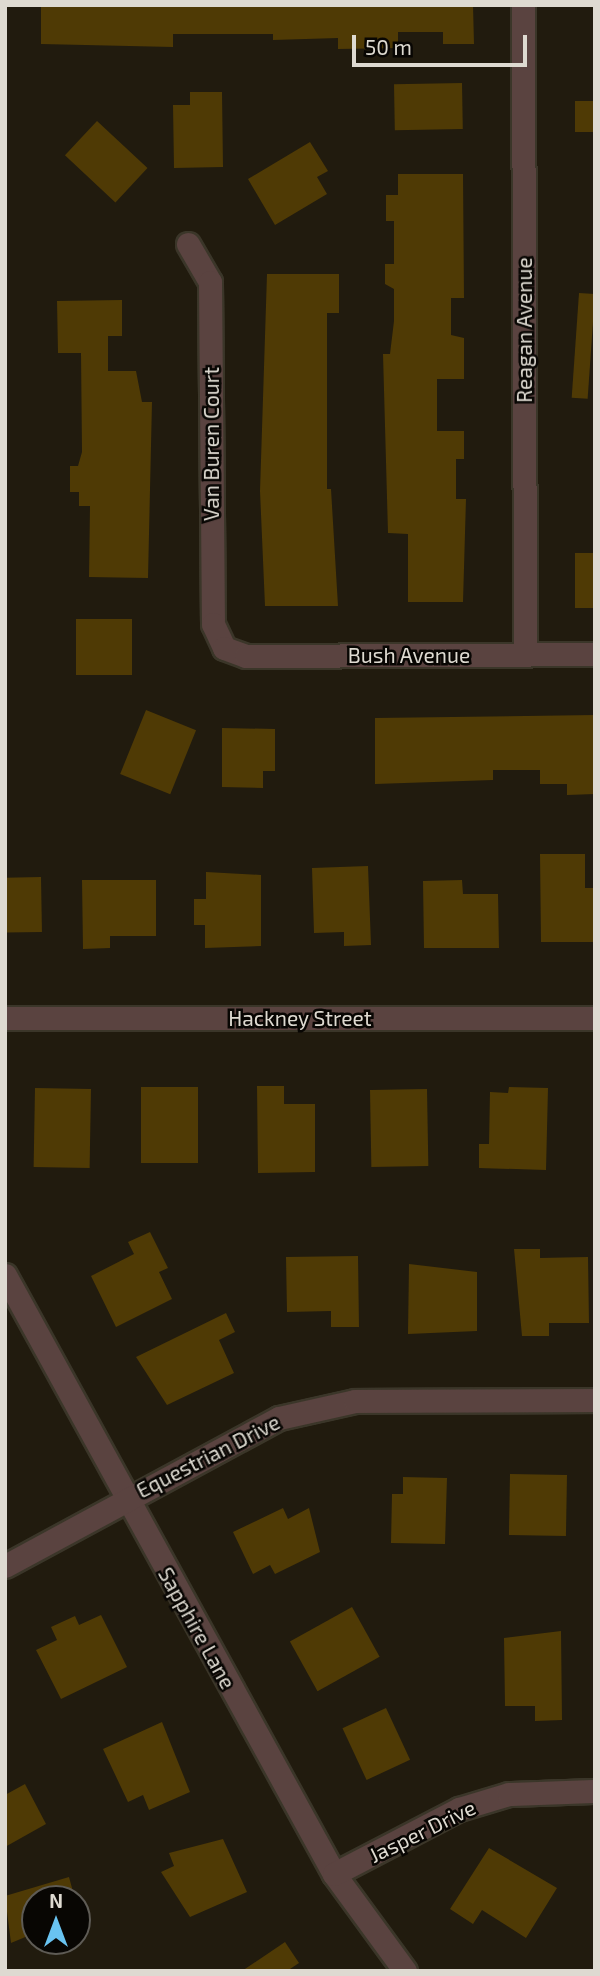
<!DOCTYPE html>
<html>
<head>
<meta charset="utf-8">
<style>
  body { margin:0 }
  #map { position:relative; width:600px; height:1976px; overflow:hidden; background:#211b0e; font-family:"Exo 2",sans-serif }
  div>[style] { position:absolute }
  .building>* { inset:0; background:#4f3a05; transform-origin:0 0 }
  .roads { filter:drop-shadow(2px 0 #3b3629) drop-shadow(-2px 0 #3b3629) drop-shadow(0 2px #3b3629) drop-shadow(0 -2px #3b3629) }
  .street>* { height:23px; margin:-11.5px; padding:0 11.5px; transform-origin:11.5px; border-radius:11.5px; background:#5a4340 }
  span { translate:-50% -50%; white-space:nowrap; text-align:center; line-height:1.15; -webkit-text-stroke:5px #080603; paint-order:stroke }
  .street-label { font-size:21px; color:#dedad1 }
  .frame { position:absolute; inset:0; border:7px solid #dedad1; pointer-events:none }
  .north { position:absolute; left:21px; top:1885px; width:70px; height:70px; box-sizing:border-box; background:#080603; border:2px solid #5e5b55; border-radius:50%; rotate:0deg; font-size:19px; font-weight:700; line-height:28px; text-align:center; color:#dedad1 }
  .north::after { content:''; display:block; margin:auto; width:24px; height:32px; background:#69c3f1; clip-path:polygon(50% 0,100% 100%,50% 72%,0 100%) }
  .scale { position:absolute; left:352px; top:35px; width:175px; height:32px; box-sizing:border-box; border:4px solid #dedad1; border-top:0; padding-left:9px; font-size:21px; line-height:24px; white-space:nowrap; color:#dedad1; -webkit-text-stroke:5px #080603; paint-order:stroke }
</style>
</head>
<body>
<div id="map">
  <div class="building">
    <div style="clip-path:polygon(41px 5px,473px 5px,474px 44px,443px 44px,443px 32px,398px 32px,398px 48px,338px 49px,338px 38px,273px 40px,273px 34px,173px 34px,173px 47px,41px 44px)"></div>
    <div style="left:462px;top:83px;width:46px;height:68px;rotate:89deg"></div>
    <div style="clip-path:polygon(190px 92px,222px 92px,223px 167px,174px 168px,173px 105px,190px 105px)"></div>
    <div style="left:575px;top:101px;width:20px;height:31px"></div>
    <div style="left:97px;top:121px;width:69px;height:47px;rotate:43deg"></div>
    <div style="clip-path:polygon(310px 142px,328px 171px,317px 177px,327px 194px,275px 225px,248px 179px)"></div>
    <div style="clip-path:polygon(398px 174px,463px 174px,464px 298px,451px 298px,451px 335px,464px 338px,464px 379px,437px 379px,437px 431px,464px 431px,464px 459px,456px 459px,456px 499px,466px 499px,463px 602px,408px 602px,408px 534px,388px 533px,383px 354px,390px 354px,394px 321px,394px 289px,385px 284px,385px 264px,394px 264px,394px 221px,386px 221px,386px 195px,398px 195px)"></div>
    <div style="clip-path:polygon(267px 274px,339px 274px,339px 313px,327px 313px,327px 489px,331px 489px,338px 606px,265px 606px,260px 491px)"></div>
    <div style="left:579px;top:293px;width:16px;height:105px;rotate:4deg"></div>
    <div style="clip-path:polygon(122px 300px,122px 336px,108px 336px,108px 371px,136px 371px,142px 402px,152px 402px,148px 578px,89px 577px,90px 506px,79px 506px,79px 492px,70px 492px,70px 466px,78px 466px,82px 452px,81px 353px,58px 353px,57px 301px)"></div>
    <div style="left:575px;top:553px;width:20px;height:55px"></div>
    <div style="left:76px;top:619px;width:56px;height:56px"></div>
    <div style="left:146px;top:710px;width:54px;height:69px;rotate:22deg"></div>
    <div style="clip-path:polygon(595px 715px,595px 794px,567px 795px,567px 784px,540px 784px,540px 770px,493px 770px,493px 780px,375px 784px,375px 718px)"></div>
    <div style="clip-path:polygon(222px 728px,275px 729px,275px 771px,263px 771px,263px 788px,222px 787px)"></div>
    <div style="clip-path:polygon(540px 854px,585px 854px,585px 888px,595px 888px,595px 942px,541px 942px)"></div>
    <div style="clip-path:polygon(368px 866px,371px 945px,344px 946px,344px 932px,314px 933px,312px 868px)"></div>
    <div style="clip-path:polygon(206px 872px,261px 875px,261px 946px,205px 948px,205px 925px,194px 925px,194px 899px,206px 899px)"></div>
    <div style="left:41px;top:877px;width:55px;height:36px;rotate:89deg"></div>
    <div style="clip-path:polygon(82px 880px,156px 880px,156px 936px,110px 936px,110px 948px,83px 949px)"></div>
    <div style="clip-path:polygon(462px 880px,463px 894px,498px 894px,499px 948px,424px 948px,423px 881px)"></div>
    <div style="clip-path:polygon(257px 1086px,284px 1086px,284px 1104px,315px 1104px,315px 1172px,258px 1173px)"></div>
    <div style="left:141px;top:1087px;width:57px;height:76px"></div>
    <div style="clip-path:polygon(509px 1087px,548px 1088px,546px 1170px,479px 1168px,479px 1144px,489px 1144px,490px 1092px,508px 1093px)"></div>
    <div style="left:35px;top:1088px;width:56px;height:79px;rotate:1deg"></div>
    <div style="left:427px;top:1089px;width:77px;height:57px;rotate:89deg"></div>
    <div style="clip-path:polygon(150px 1232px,168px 1268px,159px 1272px,172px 1299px,116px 1327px,91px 1276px,134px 1254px,128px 1242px)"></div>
    <div style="clip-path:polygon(514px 1249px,540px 1249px,540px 1258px,588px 1257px,589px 1323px,549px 1323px,549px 1336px,522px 1336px)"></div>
    <div style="clip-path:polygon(358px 1256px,359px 1327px,331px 1327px,331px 1311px,287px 1312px,286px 1257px)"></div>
    <div style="clip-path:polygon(409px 1264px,477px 1272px,477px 1331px,408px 1334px)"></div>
    <div style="clip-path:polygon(226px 1313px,235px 1332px,219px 1340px,234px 1373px,167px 1405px,136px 1357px)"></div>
    <div style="left:510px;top:1474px;width:57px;height:61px;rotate:1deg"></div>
    <div style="clip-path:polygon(403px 1477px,447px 1478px,445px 1544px,391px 1543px,392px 1494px,403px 1494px)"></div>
    <div style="clip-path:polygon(283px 1508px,288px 1519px,309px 1508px,320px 1552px,275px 1574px,270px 1565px,253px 1574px,233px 1532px)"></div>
    <div style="left:352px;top:1607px;width:57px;height:71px;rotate:61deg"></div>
    <div style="clip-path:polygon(101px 1615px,127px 1667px,61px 1699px,36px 1650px,57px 1640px,51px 1627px,75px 1616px,79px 1625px)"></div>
    <div style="clip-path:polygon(561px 1631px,562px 1720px,535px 1721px,535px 1706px,505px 1706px,504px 1638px)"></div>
    <div style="left:386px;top:1708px;width:57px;height:48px;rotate:65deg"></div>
    <div style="clip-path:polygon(162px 1722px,190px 1792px,149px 1810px,143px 1795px,128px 1802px,103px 1749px)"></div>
    <div style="clip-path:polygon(25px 1784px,46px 1824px,5px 1847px,5px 1795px)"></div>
    <div style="clip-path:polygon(223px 1839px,247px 1892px,190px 1917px,161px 1872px,174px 1866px,169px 1853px)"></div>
    <div style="clip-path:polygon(489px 1848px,557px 1888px,526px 1938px,482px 1910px,473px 1924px,450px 1909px)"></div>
    <div style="clip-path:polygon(69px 1877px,75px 1899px,35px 1899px,35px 1933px,11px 1943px,5px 1896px)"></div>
    <div style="clip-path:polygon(285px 1942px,299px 1963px,287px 1971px,242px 1971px)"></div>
  </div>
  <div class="roads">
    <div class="street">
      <div style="left:523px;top:5px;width:649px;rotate:89.82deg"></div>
      <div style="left:188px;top:244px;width:44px;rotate:59.9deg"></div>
      <div style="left:210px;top:282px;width:342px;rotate:89.5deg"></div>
      <div style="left:213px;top:624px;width:26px;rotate:65deg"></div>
      <div style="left:224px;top:648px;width:23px;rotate:20deg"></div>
      <div style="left:246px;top:656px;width:349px;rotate:-0.3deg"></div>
      <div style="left:5px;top:1018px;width:590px"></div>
      <div style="left:5px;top:1275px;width:683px;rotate:61.22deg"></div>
      <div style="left:334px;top:1874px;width:120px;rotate:53.8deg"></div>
      <div style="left:5px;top:1566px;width:311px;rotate:-28.4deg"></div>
      <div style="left:279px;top:1418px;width:78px;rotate:-12.6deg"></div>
      <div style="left:355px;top:1401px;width:240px;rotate:-0.2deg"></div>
      <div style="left:334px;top:1874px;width:141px;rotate:-27.5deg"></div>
      <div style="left:459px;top:1809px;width:52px;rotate:-16.7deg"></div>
      <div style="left:509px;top:1794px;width:86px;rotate:-2deg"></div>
    </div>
  </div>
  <div class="street-label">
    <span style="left:524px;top:330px;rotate:-90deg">Reagan Avenue</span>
    <span style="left:211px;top:444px;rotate:-90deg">Van Buren Court</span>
    <span style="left:409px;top:655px">Bush Avenue</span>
    <span style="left:300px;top:1018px">Hackney Street</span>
    <span style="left:208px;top:1456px;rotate:-27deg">Equestrian Drive</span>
    <span style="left:197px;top:1628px;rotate:61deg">Sapphire Lane</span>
    <span style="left:422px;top:1831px;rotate:-26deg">Jasper Drive</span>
  </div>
  <div class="frame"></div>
  <div class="north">N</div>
  <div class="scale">50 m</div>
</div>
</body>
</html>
